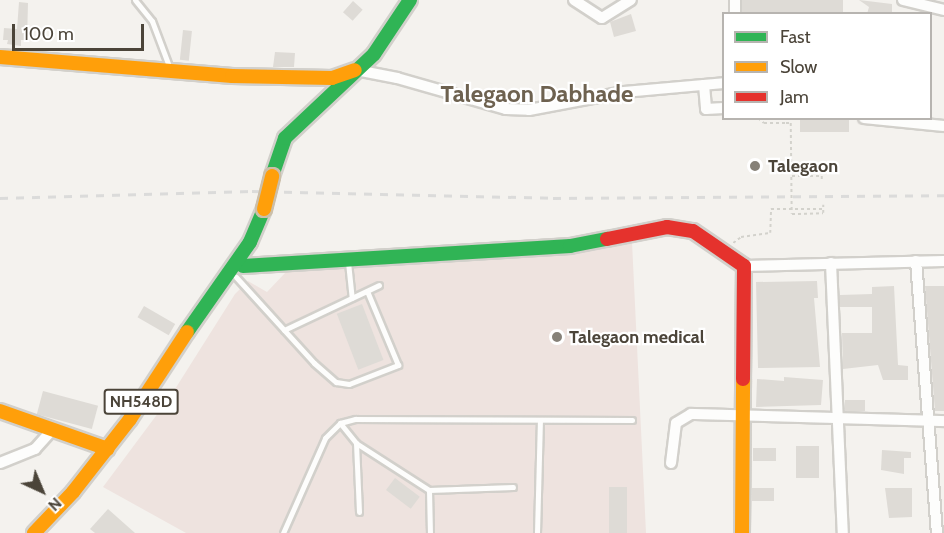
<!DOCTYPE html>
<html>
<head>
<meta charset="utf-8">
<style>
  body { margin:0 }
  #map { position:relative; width:944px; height:533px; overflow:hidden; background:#f4f2ee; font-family:Cabin,sans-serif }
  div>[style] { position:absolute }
  .medical>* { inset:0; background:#eee3df }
  .building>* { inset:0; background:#dedbd6; transform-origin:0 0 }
  .path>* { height:1.5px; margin-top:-0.75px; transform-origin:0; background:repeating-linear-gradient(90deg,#d3d2cc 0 3px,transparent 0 6px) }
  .roads { filter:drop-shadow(2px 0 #d2d0cb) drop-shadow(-2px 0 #d2d0cb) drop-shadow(0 2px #d2d0cb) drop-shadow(0 -2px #d2d0cb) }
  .lane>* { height:5px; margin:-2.5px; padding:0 2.5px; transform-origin:2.5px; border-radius:2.5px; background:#fdfdfc }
  .street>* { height:10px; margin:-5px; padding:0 5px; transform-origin:5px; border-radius:5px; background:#fdfdfc }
  .fast>* { height:14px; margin:-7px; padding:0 7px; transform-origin:7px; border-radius:7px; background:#30b455 }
  .slow>* { height:14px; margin:-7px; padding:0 7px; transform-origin:7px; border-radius:7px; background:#ff9f0a }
  .jam>* { height:14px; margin:-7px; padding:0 7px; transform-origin:7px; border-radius:7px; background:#e5322d }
  .rail>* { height:3px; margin-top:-1.5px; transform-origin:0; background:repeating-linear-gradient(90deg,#dbdbda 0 8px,transparent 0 16px) }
  .path-bridge>* { height:1.5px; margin-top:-0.75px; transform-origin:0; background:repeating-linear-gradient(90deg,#d3d2cc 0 3px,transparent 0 6px) }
  .bridges { filter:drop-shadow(2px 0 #ccbfa9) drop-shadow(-2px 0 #ccbfa9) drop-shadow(0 2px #ccbfa9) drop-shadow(0 -2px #ccbfa9) }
  .slow-bridge>* { height:14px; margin:-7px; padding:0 7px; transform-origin:7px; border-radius:7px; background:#ff9f0a }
  .dots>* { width:16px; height:16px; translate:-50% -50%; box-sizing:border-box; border:3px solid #fff; border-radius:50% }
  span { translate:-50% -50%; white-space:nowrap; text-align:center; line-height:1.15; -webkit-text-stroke:4.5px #fff; paint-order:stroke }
  .shield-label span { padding:2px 4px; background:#fff; border:2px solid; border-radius:4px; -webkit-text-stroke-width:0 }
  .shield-label { font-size:16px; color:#4b4439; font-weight:700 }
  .poi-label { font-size:18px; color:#4b4439; font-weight:700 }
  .left { translate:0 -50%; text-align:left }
  .district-label { font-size:24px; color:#6e6250; font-weight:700 }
  .legend { position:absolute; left:722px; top:12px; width:210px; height:108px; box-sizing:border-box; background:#fff; border:2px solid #b7b4b0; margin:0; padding:8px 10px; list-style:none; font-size:18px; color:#4b4439 }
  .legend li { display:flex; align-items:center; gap:12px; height:30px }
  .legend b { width:30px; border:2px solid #b7b4b0 }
  .north { position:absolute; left:12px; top:461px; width:60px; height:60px; -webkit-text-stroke:4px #fff; paint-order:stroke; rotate:136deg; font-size:16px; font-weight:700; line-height:24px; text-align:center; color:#4b4439 }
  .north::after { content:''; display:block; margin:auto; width:21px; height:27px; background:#4b4439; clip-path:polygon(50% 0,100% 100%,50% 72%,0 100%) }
  .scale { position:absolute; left:12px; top:24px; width:132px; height:27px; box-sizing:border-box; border:3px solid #4b4439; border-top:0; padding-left:8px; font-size:18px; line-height:21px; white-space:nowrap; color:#4b4439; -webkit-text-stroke:4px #fff; paint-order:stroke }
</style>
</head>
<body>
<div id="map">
  <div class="medical">
    <div style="clip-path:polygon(632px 242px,646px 533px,186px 533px,103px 487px,170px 397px,235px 294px,248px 281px,267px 292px,286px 272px,284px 257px,331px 251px,388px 256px)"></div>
  </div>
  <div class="building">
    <div style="left:742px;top:0;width:101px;height:14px"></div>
    <div style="clip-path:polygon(859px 0,892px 4px,892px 14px,867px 14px,869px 7px)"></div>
    <div style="left:353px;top:1px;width:13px;height:15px;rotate:42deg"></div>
    <div style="clip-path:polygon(19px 2px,28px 3px,27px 40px,21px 40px,21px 46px,7px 44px,8px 40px,3px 40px,4px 28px,17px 29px)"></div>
    <div style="clip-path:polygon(631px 14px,636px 31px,614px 37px,610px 22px)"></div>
    <div style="left:183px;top:30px;width:9px;height:30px;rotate:6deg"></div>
    <div style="clip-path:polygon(275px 52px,295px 53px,294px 67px,273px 67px)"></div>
    <div style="left:849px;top:119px;width:13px;height:49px;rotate:90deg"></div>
    <div style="clip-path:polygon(817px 281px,818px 298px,814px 298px,820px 367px,758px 368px,756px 282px)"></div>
    <div style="clip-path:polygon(894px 286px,898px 365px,908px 366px,908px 380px,883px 380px,878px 365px,843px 369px,842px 333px,872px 333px,872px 307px,840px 307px,840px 295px,872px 294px,872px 287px)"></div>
    <div style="clip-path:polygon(925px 286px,944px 286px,944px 411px,935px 411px)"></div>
    <div style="left:362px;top:304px;width:60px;height:27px;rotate:69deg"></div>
    <div style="left:144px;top:306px;width:36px;height:13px;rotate:30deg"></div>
    <div style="clip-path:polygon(784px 377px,823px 380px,821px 405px,756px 407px,757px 379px,784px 381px)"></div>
    <div style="left:43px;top:391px;width:57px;height:24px;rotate:15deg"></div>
    <div style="left:845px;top:400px;width:20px;height:11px"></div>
    <div style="left:796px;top:446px;width:23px;height:32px"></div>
    <div style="left:753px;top:448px;width:23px;height:13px"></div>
    <div style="clip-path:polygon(882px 450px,911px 452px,911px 458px,904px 458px,904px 474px,881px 470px)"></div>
    <div style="left:395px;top:478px;width:31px;height:15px;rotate:37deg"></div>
    <div style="left:609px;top:487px;width:18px;height:46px"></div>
    <div style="left:774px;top:488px;width:13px;height:22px;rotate:90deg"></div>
    <div style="clip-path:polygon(885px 488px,912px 488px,912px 517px,889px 518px)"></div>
    <div style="clip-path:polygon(108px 509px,135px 533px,95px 533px,90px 529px)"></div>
  </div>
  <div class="path">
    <div style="left:758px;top:118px;width:8px;rotate:40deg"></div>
    <div style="left:764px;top:123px;width:22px"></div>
    <div style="left:792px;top:176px;width:30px"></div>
    <div style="left:822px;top:176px;width:5px;rotate:90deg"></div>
    <div style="left:798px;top:214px;width:25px;rotate:-2deg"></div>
    <div style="left:823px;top:213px;width:8px;rotate:-90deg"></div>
    <div style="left:733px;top:243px;width:10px;rotate:-37deg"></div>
    <div style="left:741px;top:237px;width:29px;rotate:-8deg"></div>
    <div style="left:770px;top:233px;width:24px;rotate:-88deg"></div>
    <div style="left:771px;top:209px;width:52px"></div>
  </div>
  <div class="roads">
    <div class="lane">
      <div style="left:135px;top:0;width:27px;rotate:51deg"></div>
      <div style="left:152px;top:21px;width:51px;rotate:69.4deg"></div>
      <div style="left:348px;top:262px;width:36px;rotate:84deg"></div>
      <div style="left:236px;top:277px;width:116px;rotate:47.8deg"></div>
      <div style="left:314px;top:363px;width:29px;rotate:41deg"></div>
      <div style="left:336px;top:382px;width:13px;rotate:9deg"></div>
      <div style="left:349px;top:384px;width:53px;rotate:-21.2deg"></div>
      <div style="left:398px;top:365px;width:80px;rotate:-112.7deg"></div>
      <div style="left:284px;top:330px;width:105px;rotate:-25.3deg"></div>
      <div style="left:340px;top:423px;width:26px;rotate:51deg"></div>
      <div style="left:356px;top:443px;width:87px;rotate:32.8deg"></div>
      <div style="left:429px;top:490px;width:84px;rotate:-2deg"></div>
      <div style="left:356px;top:443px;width:69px;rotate:87.5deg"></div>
      <div style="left:429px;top:490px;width:43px;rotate:88.7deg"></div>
      <div style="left:283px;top:533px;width:104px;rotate:-66.1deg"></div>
      <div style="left:325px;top:438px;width:21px;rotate:-45deg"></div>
      <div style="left:340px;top:423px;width:16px;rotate:-15deg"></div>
      <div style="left:355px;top:419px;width:277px;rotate:0.2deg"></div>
      <div style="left:537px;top:533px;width:111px;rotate:-88.5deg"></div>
    </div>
    <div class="street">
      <div style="left:574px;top:0;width:33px;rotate:33deg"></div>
      <div style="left:602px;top:18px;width:34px;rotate:-32deg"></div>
      <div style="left:735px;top:0;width:14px;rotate:90deg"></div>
      <div style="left:903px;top:0;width:42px;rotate:13.7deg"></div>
      <div style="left:356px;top:70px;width:42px;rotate:11deg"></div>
      <div style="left:397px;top:78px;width:113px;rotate:15.9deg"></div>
      <div style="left:506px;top:109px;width:23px;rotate:2deg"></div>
      <div style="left:529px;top:110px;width:97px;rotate:-10.7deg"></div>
      <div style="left:624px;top:92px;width:100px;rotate:-5.1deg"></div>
      <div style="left:704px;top:85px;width:24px;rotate:85deg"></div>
      <div style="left:706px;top:109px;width:18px;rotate:-3deg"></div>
      <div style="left:864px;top:118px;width:80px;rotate:5.7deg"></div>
      <div style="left:916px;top:261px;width:273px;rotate:85.6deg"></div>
      <div style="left:831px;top:263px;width:270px;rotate:87.5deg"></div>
      <div style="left:744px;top:266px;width:200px;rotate:-1.4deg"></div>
      <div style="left:0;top:463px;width:38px;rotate:-22deg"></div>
      <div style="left:35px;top:449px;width:27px;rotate:-48deg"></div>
      <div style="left:671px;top:463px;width:40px;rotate:-82.9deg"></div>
      <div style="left:676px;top:423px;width:17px;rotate:-31deg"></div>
      <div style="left:691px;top:414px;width:253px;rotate:1.6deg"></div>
    </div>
    <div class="fast">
      <div style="left:272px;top:176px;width:40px;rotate:-71.1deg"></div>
      <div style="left:285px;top:138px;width:122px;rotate:-43.3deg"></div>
      <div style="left:374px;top:54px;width:65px;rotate:-56.3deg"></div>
      <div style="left:243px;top:266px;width:328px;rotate:-3.5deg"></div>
      <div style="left:570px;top:246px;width:38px;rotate:-11deg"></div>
      <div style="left:187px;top:332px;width:110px;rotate:-55deg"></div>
      <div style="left:250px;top:242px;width:36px;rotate:-67deg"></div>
    </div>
    <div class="slow">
      <div style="left:0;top:57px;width:233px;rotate:4.7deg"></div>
      <div style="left:232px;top:76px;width:100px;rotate:1.1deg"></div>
      <div style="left:332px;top:78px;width:24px;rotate:-19deg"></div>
      <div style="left:0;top:411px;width:114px;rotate:19.4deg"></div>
      <div style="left:34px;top:533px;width:57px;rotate:-46.4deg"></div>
      <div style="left:73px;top:492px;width:93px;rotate:-52deg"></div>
      <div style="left:130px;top:419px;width:104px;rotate:-56.8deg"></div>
      <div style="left:742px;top:533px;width:154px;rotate:-89.6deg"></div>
    </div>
    <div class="jam">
      <div style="left:607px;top:239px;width:61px;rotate:-11.3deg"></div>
      <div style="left:667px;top:227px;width:26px;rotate:9deg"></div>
      <div style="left:693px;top:231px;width:62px;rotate:34.5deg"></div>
      <div style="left:744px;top:266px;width:113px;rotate:90.5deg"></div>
    </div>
  </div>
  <div class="rail">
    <div style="left:0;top:198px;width:252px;rotate:-1.6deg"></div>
    <div style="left:252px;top:191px;width:301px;rotate:1.3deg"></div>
    <div style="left:553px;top:198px;width:391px;rotate:-0.4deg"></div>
  </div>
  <div class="path-bridge">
    <div style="left:786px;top:123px;width:5px"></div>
    <div style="left:791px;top:123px;width:91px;rotate:89.4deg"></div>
    <div style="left:792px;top:214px;width:6px"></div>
  </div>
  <div class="bridges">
    <div class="slow-bridge">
      <div style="left:264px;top:209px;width:34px;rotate:-76deg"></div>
    </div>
  </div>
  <div class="dots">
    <div style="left:755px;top:166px;background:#868178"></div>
    <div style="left:557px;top:337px;background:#868178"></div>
  </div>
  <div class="shield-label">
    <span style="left:141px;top:402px">NH548D</span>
  </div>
  <div class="poi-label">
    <span class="left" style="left:768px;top:166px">Talegaon</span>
    <span class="left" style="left:569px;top:337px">Talegaon medical</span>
  </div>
  <div class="district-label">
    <span style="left:537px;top:94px">Talegaon Dabhade</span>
  </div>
  <ul class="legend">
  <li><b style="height:8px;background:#30b455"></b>Fast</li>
  <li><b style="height:8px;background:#ff9f0a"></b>Slow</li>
  <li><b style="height:8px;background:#e5322d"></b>Jam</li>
  </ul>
  <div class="north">N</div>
  <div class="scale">100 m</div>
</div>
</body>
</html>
